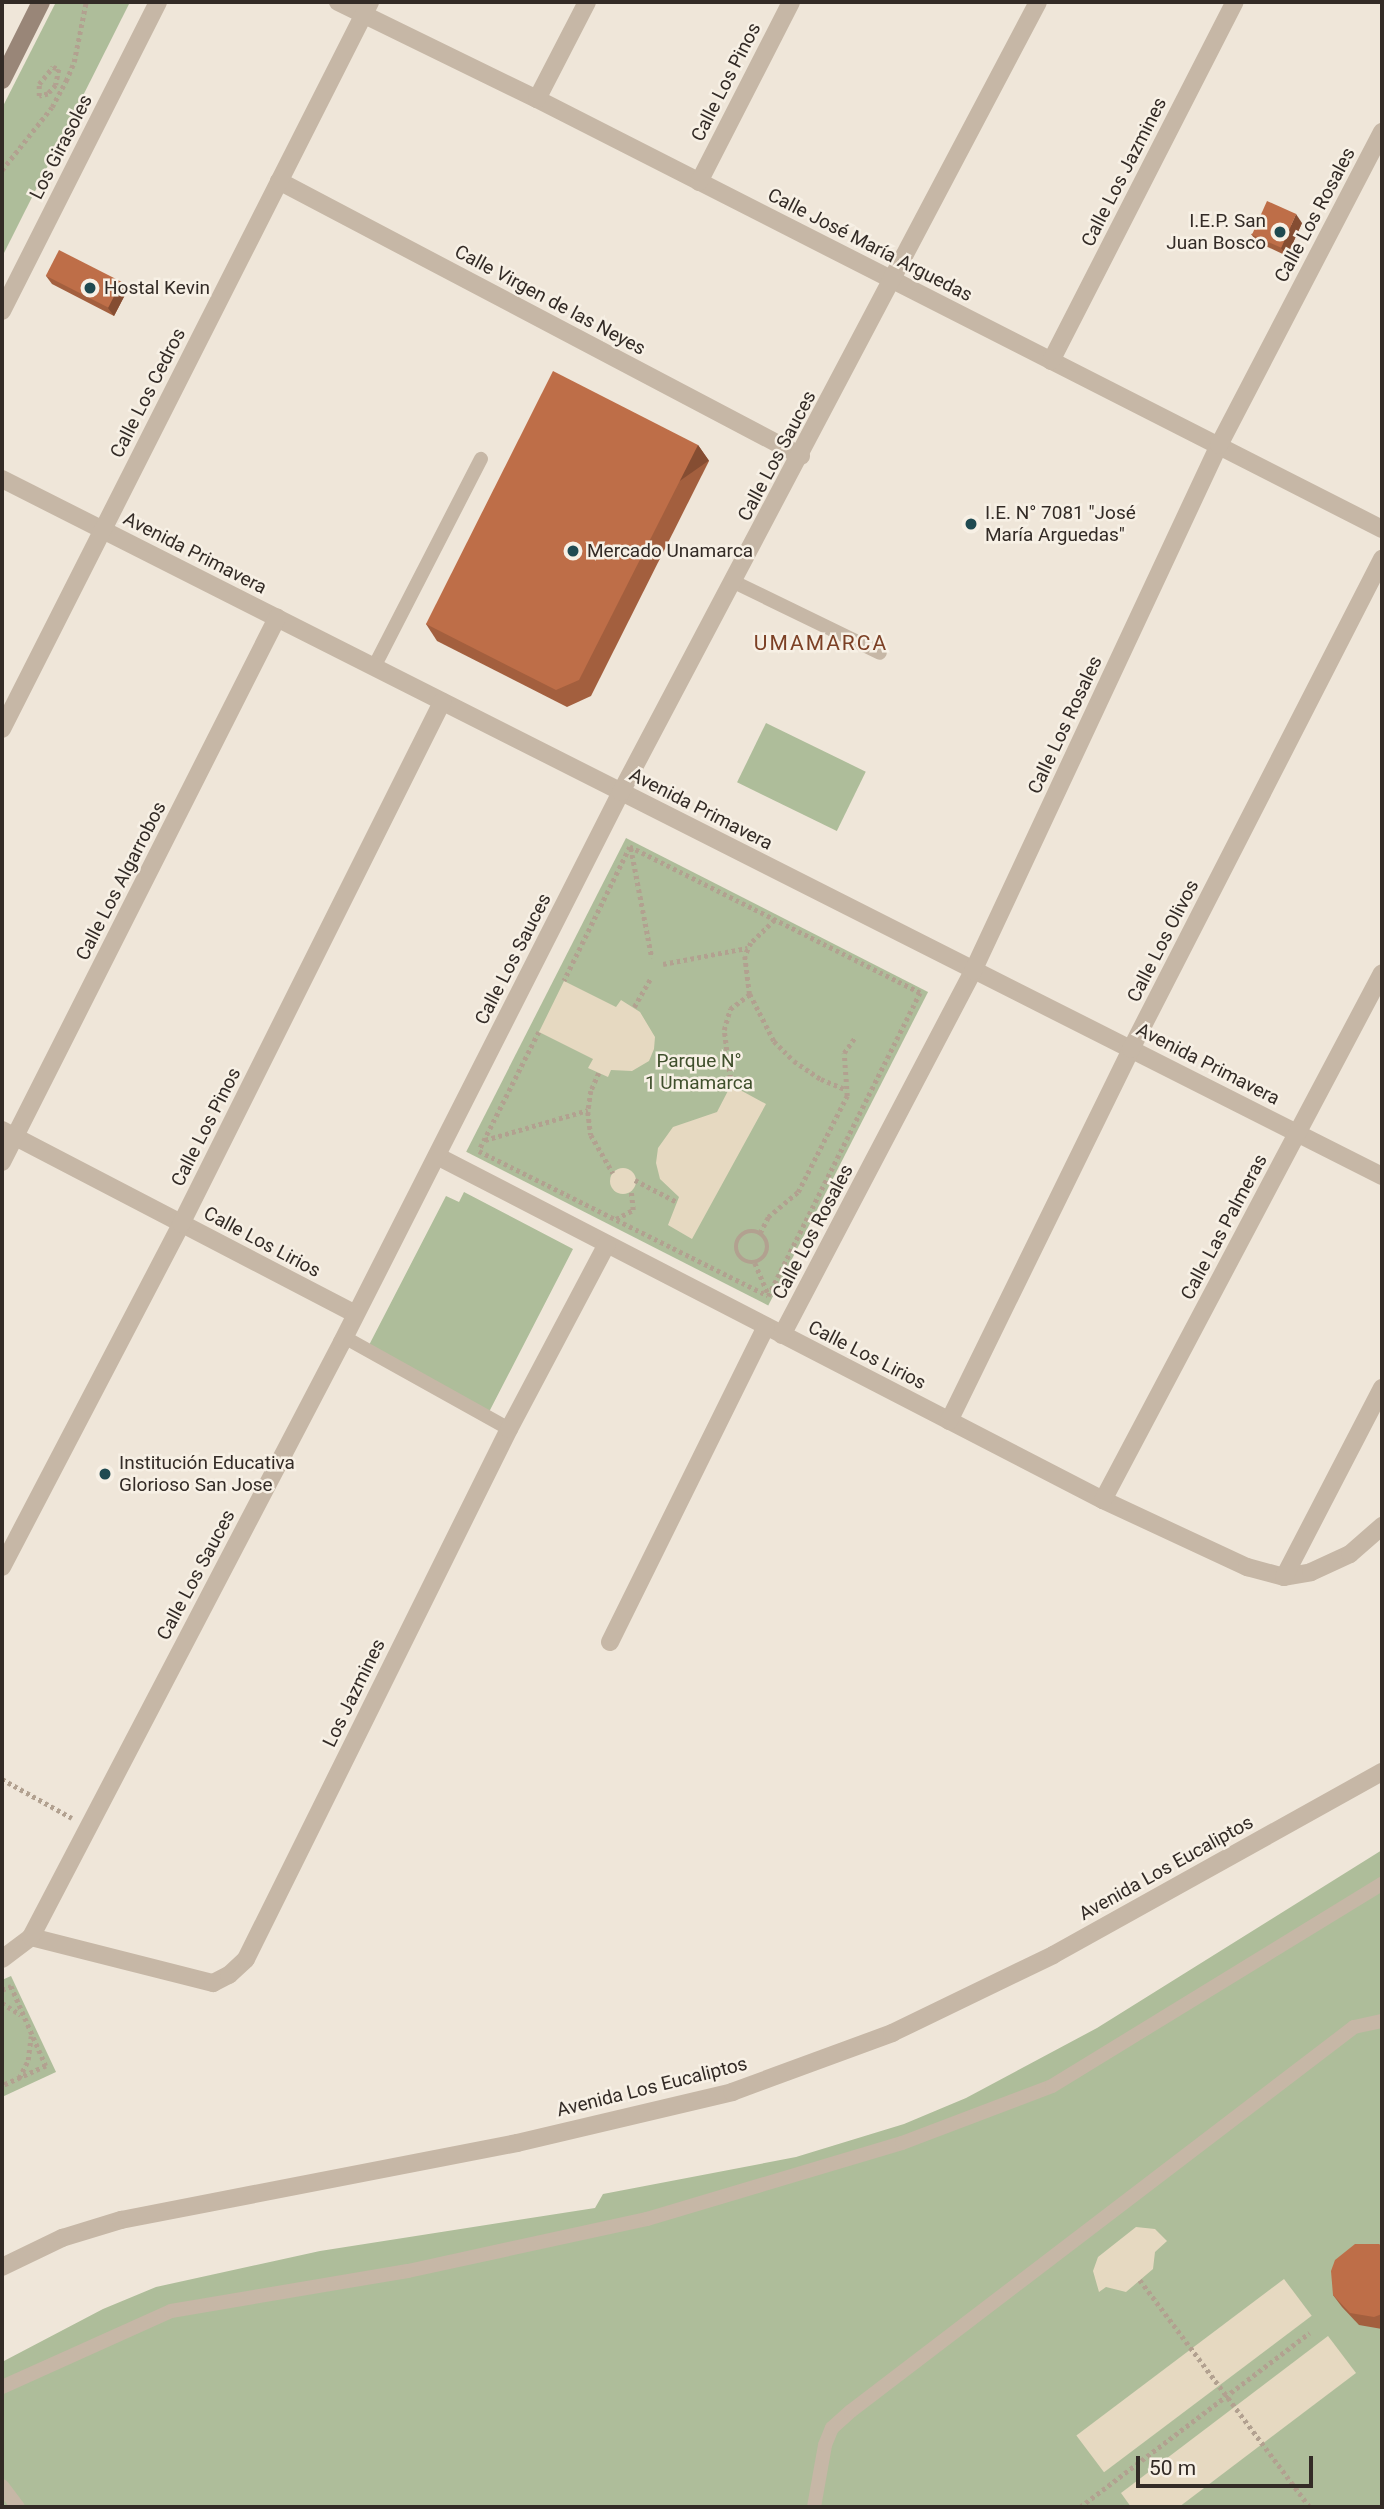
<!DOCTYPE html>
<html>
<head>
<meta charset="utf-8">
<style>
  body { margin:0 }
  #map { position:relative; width:1384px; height:2509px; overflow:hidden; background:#efe6d9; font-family:Roboto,sans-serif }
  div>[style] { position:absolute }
  .green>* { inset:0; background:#aebd9a; transform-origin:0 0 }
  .plaza>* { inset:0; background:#e6d9c1; transform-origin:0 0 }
  .round { border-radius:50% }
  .path>* { height:4.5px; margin-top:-2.25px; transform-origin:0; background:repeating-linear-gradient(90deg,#b2a190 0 3.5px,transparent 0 7px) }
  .path>.ring { margin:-2.25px; padding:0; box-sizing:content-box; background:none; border:4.5px solid #b2a190; border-radius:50% }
  .service>* { height:14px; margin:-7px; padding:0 7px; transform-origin:7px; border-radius:7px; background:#c6b7a6 }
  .minor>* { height:18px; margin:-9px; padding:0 9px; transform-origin:9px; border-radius:9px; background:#c6b7a6 }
  .tertiary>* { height:18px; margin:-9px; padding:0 9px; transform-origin:9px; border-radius:9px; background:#c6b7a6 }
  .secondary>* { height:18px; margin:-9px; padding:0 9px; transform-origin:9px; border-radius:9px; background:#998678 }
  .wall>* { inset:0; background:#a35f3e }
  .shaded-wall>* { inset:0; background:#854d32; transform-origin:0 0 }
  .building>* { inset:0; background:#be6e48; transform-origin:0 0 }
  .dots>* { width:19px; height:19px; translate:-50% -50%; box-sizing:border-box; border:4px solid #f7f0e5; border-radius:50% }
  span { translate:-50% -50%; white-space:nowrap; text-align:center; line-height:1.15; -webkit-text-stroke:5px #f7f0e5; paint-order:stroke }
  .street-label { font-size:19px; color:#332b26 }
  .poi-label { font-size:19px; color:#332b26 }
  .right { translate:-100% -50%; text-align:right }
  .left { translate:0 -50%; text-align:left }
  .park-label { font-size:19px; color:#3f4f2c }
  .neighbourhood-label { font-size:21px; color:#7c4025; letter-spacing:2px }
  .frame { position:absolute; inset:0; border:4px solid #332b26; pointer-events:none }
  .scale { position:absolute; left:1136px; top:2456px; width:177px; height:32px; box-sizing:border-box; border:4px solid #332b26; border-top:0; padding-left:9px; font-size:21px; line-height:24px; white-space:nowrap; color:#332b26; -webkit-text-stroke:5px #f7f0e5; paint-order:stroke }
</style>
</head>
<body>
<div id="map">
  <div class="green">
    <div style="clip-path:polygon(56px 2px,130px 2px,2px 257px,2px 108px)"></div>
    <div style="left:766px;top:723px;width:111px;height:66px;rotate:26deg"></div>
    <div style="left:626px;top:838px;width:339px;height:352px;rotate:27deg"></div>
    <div style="clip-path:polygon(464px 1192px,573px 1249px,489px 1412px,367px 1349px,446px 1196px,459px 1202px)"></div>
    <div style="clip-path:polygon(1382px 1850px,1382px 2507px,2px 2507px,2px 2362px,103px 2309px,156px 2287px,320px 2251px,595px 2208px,603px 2194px,796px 2157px,904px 2124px,966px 2098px,1097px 2028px)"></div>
    <div style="clip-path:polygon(11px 1976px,56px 2072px,2px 2097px,2px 1980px)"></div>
  </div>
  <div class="plaza">
    <div style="clip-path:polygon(564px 981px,616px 1007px,621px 1000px,640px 1012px,655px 1037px,654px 1049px,649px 1061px,632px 1071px,611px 1070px,608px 1077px,588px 1068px,593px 1059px,539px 1032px)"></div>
    <div style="clip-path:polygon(731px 1085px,766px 1104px,692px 1239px,668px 1225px,679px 1197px,660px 1179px,656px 1163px,658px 1148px,673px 1127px,717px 1112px)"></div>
    <div class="round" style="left:610px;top:1168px;width:26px;height:26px"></div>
    <div style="clip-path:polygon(1136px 2227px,1155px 2229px,1167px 2241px,1155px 2252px,1153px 2269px,1126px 2292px,1106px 2287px,1099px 2292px,1093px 2271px,1098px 2257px)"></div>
    <div style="left:1284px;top:2279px;width:46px;height:260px;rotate:53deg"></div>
    <div style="clip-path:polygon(1328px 2336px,1356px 2373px,1179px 2507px,1131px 2507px,1121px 2493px)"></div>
  </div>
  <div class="path">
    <div style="left:53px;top:67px;width:6px;rotate:18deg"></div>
    <div style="left:59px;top:69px;width:16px;rotate:101deg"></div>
    <div style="left:56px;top:85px;width:12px;rotate:132deg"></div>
    <div style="left:48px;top:94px;width:9px;rotate:167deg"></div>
    <div style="left:39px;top:96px;width:12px;rotate:-90deg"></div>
    <div style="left:39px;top:84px;width:22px;rotate:-51deg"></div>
    <div style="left:2px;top:170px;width:80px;rotate:-51.6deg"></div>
    <div style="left:52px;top:107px;width:30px;rotate:-62deg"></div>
    <div style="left:66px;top:81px;width:21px;rotate:-67deg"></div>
    <div style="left:74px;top:62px;width:61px;rotate:-78.7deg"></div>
    <div style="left:631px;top:848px;width:112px;rotate:79.2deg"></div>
    <div style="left:775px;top:920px;width:33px;rotate:136deg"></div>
    <div style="left:751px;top:943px;width:14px;rotate:115deg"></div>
    <div style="left:745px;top:956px;width:38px;rotate:83deg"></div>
    <div style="left:750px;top:994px;width:53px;rotate:62.9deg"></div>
    <div style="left:774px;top:1041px;width:28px;rotate:45deg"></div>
    <div style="left:794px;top:1061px;width:32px;rotate:34deg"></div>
    <div style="left:821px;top:1079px;width:28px;rotate:23deg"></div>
    <div style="left:663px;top:964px;width:86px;rotate:-10.8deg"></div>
    <div style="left:634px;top:1007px;width:32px;rotate:-60deg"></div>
    <div style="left:539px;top:1032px;width:133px;rotate:116.8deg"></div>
    <div style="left:479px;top:1151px;width:323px;rotate:26.6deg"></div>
    <div style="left:768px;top:1296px;width:339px;rotate:-63.4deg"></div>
    <div style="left:920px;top:993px;width:325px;rotate:-153.3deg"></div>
    <div style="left:630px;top:847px;width:149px;rotate:116.2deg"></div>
    <div style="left:599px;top:1073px;width:20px;rotate:114deg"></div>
    <div style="left:591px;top:1091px;width:21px;rotate:98deg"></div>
    <div style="left:588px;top:1112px;width:23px;rotate:83deg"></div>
    <div style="left:591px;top:1135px;width:44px;rotate:59.9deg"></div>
    <div style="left:731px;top:1085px;width:55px;rotate:-97.3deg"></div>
    <div style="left:724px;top:1030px;width:22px;rotate:-74deg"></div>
    <div style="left:730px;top:1009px;width:25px;rotate:-37deg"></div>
    <div style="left:485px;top:1140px;width:107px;rotate:-16.2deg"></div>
    <div style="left:635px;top:1180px;width:47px;rotate:27.6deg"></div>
    <div style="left:616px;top:1219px;width:19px;rotate:-28deg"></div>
    <div style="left:633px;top:1210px;width:19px;rotate:-96deg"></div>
    <div class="ring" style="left:736px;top:1231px;width:27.5px;height:27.5px"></div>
    <div style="left:760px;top:1233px;width:18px;rotate:-63deg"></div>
    <div style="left:768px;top:1217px;width:39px;rotate:-40deg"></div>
    <div style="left:798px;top:1192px;width:108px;rotate:-63deg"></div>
    <div style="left:847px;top:1096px;width:43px;rotate:-94deg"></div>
    <div style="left:844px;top:1053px;width:19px;rotate:-55deg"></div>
    <div style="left:755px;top:1263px;width:34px;rotate:67deg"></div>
    <div style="left:2px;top:1779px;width:80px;rotate:29.1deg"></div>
    <div style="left:2px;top:1990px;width:10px;rotate:-24deg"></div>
    <div style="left:11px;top:1986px;width:87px;rotate:66.4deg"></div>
    <div style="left:46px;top:2066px;width:48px;rotate:155.6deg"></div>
    <div style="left:2px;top:2003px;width:22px;rotate:32deg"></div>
    <div style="left:19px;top:2078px;width:20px;rotate:-63deg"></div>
    <div style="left:28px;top:2060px;width:24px;rotate:-83deg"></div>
    <div style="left:1140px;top:2280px;width:284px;rotate:53.2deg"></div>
    <div style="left:1080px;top:2507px;width:288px;rotate:-37.2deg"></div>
  </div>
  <div class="service">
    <div style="left:734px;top:582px;width:162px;rotate:25.9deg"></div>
    <div style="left:374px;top:667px;width:234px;rotate:-62.8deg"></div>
    <div style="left:344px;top:1337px;width:189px;rotate:29.1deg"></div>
    <div style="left:2px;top:2387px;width:185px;rotate:-24.2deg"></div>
    <div style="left:171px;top:2311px;width:240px;rotate:-9.6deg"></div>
    <div style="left:408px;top:2271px;width:245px;rotate:-12.3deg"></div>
    <div style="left:647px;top:2219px;width:266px;rotate:-16.6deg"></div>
    <div style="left:902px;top:2143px;width:160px;rotate:-20.8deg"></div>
    <div style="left:1052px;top:2086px;width:387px;rotate:-31.5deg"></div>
    <div style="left:2px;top:2486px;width:26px;rotate:53deg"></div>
    <div style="left:814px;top:2507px;width:63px;rotate:-79.9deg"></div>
    <div style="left:825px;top:2445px;width:18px;rotate:-68deg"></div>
    <div style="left:832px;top:2428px;width:25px;rotate:-42deg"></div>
    <div style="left:851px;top:2411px;width:633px;rotate:-37.36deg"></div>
    <div style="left:1354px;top:2027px;width:29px;rotate:-12deg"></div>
  </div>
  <div class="minor">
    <div style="left:338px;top:2px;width:221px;rotate:26deg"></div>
    <div style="left:537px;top:99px;width:948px;rotate:26.97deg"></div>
    <div style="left:537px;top:99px;width:109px;rotate:-62.7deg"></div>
    <div style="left:279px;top:181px;width:590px;rotate:27.78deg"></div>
    <div style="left:699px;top:182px;width:202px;rotate:-62.9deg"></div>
    <div style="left:1051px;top:361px;width:403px;rotate:-62.9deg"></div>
    <div style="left:2px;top:479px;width:1546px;rotate:26.8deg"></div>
    <div style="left:2px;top:729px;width:815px;rotate:-63.15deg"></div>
    <div style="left:2px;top:1130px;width:398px;rotate:27.5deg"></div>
    <div style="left:437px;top:1156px;width:750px;rotate:27.32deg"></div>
    <div style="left:1103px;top:1500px;width:159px;rotate:25deg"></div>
    <div style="left:1247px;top:1567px;width:38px;rotate:15deg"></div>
    <div style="left:1284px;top:1577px;width:27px;rotate:-10deg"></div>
    <div style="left:1311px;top:1572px;width:43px;rotate:-24.8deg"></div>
    <div style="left:1350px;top:1554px;width:43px;rotate:-41.2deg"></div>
    <div style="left:2px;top:1162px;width:610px;rotate:-63.18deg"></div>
    <div style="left:782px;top:1335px;width:411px;rotate:-62.3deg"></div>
    <div style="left:973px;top:971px;width:581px;rotate:-64.94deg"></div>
    <div style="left:1219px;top:445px;width:353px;rotate:-62.5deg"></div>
    <div style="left:949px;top:1421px;width:414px;rotate:-63.9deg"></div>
    <div style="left:1131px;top:1049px;width:551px;rotate:-62.88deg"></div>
    <div style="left:1103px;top:1500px;width:596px;rotate:-62.1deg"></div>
    <div style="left:2px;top:1567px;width:387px;rotate:-62.4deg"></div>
    <div style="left:181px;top:1224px;width:584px;rotate:-63.43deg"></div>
    <div style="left:1284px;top:1577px;width:213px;rotate:-62.6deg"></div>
    <div style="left:610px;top:1642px;width:352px;rotate:-63.7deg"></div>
    <div style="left:31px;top:1937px;width:188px;rotate:14.2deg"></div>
    <div style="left:213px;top:1983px;width:18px;rotate:-27deg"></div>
    <div style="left:229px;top:1975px;width:23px;rotate:-43deg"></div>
    <div style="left:246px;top:1959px;width:592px;rotate:-63.61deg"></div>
    <div style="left:509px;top:1429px;width:209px;rotate:-62.1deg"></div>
    <div style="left:2px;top:1959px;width:36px;rotate:-37deg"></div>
    <div style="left:31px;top:1937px;width:671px;rotate:-62.4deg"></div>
    <div style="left:342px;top:1342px;width:617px;rotate:-63.1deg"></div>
    <div style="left:621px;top:792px;width:893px;rotate:-62.17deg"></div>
  </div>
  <div class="tertiary">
    <div style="left:2px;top:311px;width:346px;rotate:-63.2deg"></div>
    <div style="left:2px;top:2267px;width:67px;rotate:-25.8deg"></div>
    <div style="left:62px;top:2238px;width:62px;rotate:-17deg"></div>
    <div style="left:121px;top:2220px;width:403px;rotate:-11deg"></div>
    <div style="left:517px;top:2143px;width:221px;rotate:-13.3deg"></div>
    <div style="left:732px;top:2092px;width:171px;rotate:-20.2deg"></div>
    <div style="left:892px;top:2033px;width:179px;rotate:-25.8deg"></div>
    <div style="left:1053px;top:1955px;width:376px;rotate:-29.1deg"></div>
  </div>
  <div class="secondary">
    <div style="left:2px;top:80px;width:87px;rotate:-63.4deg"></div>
  </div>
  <div class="wall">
    <div style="clip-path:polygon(1302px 223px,1287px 256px,1257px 242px,1251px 234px)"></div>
    <div style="clip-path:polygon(46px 276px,121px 282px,127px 291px,114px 316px,52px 284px)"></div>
    <div style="clip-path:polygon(698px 445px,709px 461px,591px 696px,567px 707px,437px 641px,426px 624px)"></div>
    <div style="clip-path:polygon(1382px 2246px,1382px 2329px,1359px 2325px,1342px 2307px,1333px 2295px)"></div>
  </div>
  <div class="shaded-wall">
    <div style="clip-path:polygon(1296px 214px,1302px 223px,1287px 256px,1281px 248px)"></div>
    <div style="clip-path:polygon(121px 282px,127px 291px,114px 316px,108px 308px)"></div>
    <div style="left:698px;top:445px;width:19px;height:263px;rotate:55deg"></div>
  </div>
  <div class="building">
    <div style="left:1267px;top:201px;width:32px;height:37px;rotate:24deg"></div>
    <div style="left:59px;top:250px;width:70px;height:29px;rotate:27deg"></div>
    <div style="clip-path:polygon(553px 371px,698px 445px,579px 680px,556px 690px,426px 624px)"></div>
    <div style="clip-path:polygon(1355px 2244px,1379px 2244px,1382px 2246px,1382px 2314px,1374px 2317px,1350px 2313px,1333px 2295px,1331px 2271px,1335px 2260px)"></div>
  </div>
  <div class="dots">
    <div style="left:1280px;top:232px;background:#1f4a51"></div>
    <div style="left:90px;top:288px;background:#1f4a51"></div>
    <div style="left:971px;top:524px;background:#1f4a51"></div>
    <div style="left:573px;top:551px;background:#1f4a51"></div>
    <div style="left:105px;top:1474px;background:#1f4a51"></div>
  </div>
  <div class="street-label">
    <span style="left:726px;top:82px;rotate:-63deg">Calle Los Pinos</span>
    <span style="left:61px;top:147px;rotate:-63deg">Los Girasoles</span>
    <span style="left:1124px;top:172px;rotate:-63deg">Calle Los Jazmines</span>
    <span style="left:1315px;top:215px;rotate:-62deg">Calle Los Rosales</span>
    <span style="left:870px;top:245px;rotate:27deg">Calle José María Arguedas</span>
    <span style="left:550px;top:300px;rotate:28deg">Calle Virgen de las Neyes</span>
    <span style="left:148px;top:393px;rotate:-63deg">Calle Los Cedros</span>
    <span style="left:777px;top:456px;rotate:-62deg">Calle Los Sauces</span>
    <span style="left:195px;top:553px;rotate:27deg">Avenida Primavera</span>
    <span style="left:1065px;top:725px;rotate:-65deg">Calle Los Rosales</span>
    <span style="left:701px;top:809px;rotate:27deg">Avenida Primavera</span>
    <span style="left:121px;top:881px;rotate:-63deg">Calle Los Algarrobos</span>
    <span style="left:1163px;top:941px;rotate:-63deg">Calle Los Olivos</span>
    <span style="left:513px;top:959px;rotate:-63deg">Calle Los Sauces</span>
    <span style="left:1208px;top:1064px;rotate:27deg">Avenida Primavera</span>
    <span style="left:206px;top:1127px;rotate:-63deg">Calle Los Pinos</span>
    <span style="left:1224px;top:1227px;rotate:-62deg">Calle Las Palmeras</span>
    <span style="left:813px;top:1232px;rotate:-62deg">Calle Los Rosales</span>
    <span style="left:262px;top:1242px;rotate:28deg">Calle Los Lirios</span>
    <span style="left:867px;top:1355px;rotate:27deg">Calle Los Lirios</span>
    <span style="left:196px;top:1575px;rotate:-62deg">Calle Los Sauces</span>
    <span style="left:354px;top:1693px;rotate:-64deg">Los Jazmines</span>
    <span style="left:1166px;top:1868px;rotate:-29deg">Avenida Los Eucaliptos</span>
    <span style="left:652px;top:2087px;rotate:-14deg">Avenida Los Eucaliptos</span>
  </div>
  <div class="poi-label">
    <span class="right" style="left:1266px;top:232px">I.E.P. San<br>Juan Bosco</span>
    <span class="left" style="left:104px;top:288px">Hostal Kevin</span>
    <span class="left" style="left:985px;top:524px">I.E. N° 7081 "José<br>María Arguedas"</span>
    <span class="left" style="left:587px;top:551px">Mercado Unamarca</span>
    <span class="left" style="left:119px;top:1474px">Institución Educativa<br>Glorioso San Jose</span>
  </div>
  <div class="park-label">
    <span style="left:699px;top:1072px">Parque N°<br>1 Umamarca</span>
  </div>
  <div class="neighbourhood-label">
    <span style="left:821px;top:643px">UMAMARCA</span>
  </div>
  <div class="frame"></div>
  <div class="scale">50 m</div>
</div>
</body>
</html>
